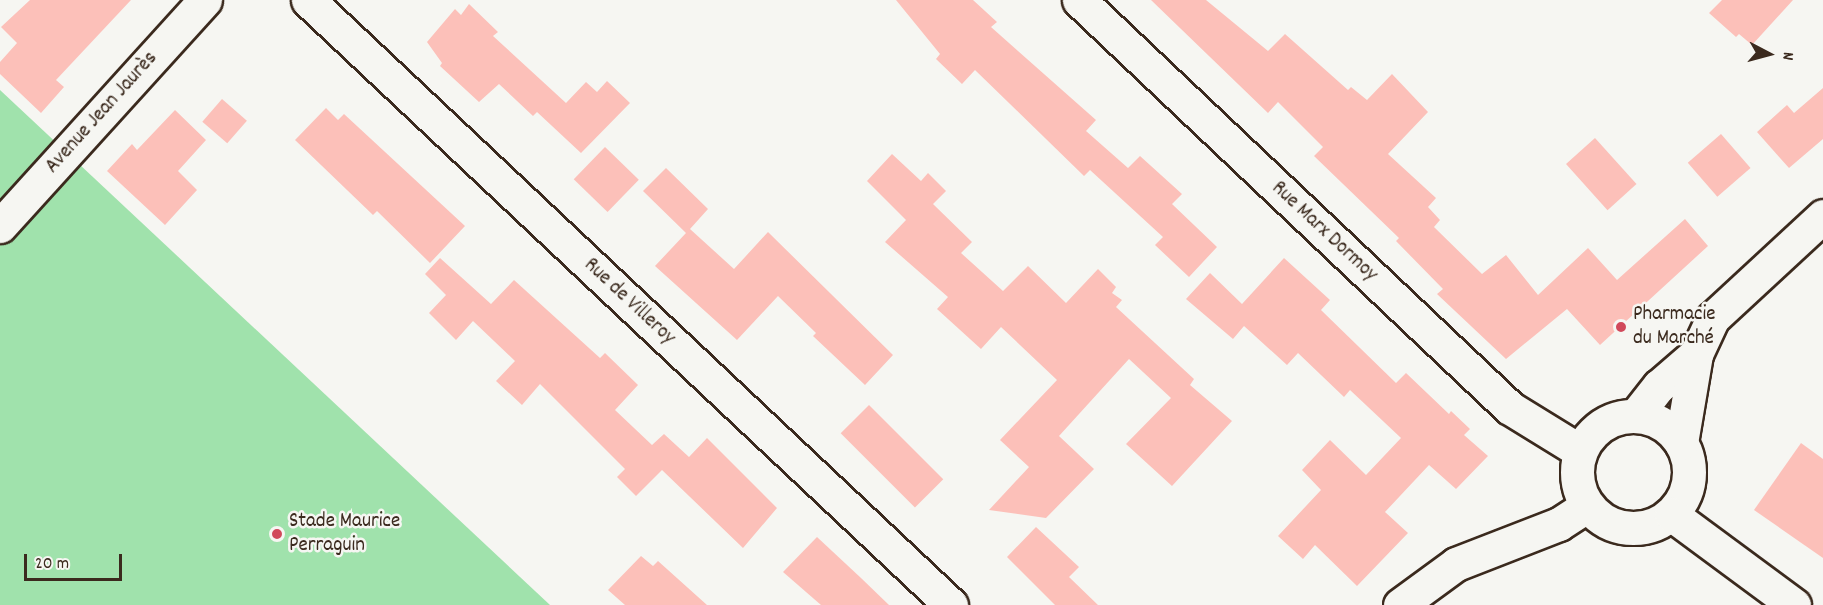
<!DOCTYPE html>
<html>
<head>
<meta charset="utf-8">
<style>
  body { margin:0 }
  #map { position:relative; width:1823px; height:605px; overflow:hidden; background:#f6f6f2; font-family:Dekko,sans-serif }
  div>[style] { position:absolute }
  .green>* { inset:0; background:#a0e2ac }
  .building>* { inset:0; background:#fcc0b9; transform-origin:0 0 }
  .roads { filter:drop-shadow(2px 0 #3b2a1e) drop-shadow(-2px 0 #3b2a1e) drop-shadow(0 2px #3b2a1e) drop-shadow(0 -2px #3b2a1e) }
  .street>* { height:33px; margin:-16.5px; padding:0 16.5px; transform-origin:16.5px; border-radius:16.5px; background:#f6f6f2 }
  .secondary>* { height:33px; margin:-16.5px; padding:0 16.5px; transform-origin:16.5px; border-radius:16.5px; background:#f6f6f2 }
  .secondary>.ring { margin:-16.5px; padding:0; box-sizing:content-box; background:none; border:33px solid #f6f6f2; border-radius:50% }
  .dots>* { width:16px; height:16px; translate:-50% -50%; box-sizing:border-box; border:3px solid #f6f6f2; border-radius:50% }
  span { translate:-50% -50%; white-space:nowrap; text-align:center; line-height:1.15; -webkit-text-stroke:5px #f6f6f2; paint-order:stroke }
  .street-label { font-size:21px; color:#3b2a1e }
  .poi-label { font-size:21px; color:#3b2a1e }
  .left { translate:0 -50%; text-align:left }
  .north { position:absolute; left:1739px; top:24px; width:60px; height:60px; -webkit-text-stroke:4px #f6f6f2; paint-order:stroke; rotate:96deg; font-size:16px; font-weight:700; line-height:24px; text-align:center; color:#3b2a1e }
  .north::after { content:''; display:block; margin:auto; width:21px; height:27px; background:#3b2a1e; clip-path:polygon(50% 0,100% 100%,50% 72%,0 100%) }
  .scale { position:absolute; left:24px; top:554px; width:98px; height:27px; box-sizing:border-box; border:3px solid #3b2a1e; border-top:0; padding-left:8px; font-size:18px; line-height:21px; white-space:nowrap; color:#3b2a1e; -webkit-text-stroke:4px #f6f6f2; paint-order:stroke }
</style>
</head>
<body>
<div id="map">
  <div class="green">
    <div style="clip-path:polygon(0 90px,550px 605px,0 605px)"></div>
  </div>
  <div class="building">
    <div style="clip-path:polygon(30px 0,131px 0,56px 80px,64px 87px,41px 113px,0 74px,0 62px,17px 43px,1px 27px)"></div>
    <div style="clip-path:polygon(896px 0,973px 0,997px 22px,991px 27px,1096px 120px,1086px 131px,1128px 168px,1140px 156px,1182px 194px,1172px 204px,1217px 247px,1189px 277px,1155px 245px,1163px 237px,1090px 170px,1084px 176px,975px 70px,962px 84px,936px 59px,940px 54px)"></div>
    <div style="clip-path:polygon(1151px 0,1206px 0,1268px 51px,1285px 34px,1348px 90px,1351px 87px,1367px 100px,1392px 74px,1428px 112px,1388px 154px,1436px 198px,1428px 207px,1440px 220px,1434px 227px,1482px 274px,1506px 255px,1538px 295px,1588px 248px,1617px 280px,1685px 219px,1708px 246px,1600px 345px,1567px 309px,1506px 359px,1437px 294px,1443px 289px,1396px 241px,1399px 238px,1314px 156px,1323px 147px,1278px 102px,1268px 113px)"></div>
    <div style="clip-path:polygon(1722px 0,1793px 0,1752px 45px,1739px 34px,1736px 37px,1709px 13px)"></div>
    <div style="clip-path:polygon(469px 4px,498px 32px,493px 36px,566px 103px,586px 82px,597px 92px,607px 81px,630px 103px,581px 153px,537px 112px,533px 116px,499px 84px,479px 102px,440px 66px,442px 63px,427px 42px,455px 9px,461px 15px)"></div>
    <div style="clip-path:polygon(1823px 88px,1823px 139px,1789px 168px,1757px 132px,1787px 105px,1794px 113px)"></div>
    <div style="left:222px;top:99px;width:33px;height:30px;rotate:41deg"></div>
    <div style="clip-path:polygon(326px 108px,338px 120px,344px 114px,465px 226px,430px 263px,377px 211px,373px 215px,295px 140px)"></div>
    <div style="clip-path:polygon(175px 110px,206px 140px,178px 171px,197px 190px,165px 225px,107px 171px,132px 144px,137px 150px)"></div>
    <div style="left:1721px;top:134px;width:45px;height:44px;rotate:49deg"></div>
    <div style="left:1595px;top:138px;width:62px;height:39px;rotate:48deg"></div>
    <div style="left:605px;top:147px;width:47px;height:45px;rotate:44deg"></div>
    <div style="clip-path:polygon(892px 154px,921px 181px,928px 173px,946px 191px,933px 204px,972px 242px,961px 253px,1003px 291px,1028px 266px,1066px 303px,1098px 269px,1116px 287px,1112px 293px,1122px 300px,1116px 307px,1194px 379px,1190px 385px,1232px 421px,1172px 486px,1126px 444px,1171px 398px,1129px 359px,1059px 436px,1094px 469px,1046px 518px,989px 510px,1029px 467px,1000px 440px,1057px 380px,1001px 327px,981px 349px,937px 309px,948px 297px,885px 242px,906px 220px,867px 181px)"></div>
    <div style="clip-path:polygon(666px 168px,708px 209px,690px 229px,734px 269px,768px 232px,893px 355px,865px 385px,813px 336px,816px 333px,778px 296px,737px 340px,655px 266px,686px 233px,643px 191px)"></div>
    <div style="clip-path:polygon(440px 258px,491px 304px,514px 280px,600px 358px,605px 353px,638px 385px,615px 410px,652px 445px,664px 434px,689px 457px,707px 438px,777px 508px,743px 548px,662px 470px,636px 496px,617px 477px,625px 469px,540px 384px,522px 405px,496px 381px,515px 361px,473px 321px,456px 340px,429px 313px,446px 295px,425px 274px)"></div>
    <div style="clip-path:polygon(1284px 258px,1330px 300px,1321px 310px,1396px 383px,1406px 373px,1449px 414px,1451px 411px,1470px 429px,1464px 435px,1488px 456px,1456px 489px,1429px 465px,1385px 512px,1408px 533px,1357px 586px,1315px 545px,1303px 559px,1278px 536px,1321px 490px,1302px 470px,1330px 440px,1366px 475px,1401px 438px,1350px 390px,1344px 397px,1298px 353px,1287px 365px,1244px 326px,1233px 339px,1186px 299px,1210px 273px,1242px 304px)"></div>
    <div style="left:869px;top:405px;width:105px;height:40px;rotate:45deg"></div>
    <div style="clip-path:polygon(1801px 443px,1823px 459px,1823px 558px,1754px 510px)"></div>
    <div style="clip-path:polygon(1036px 527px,1079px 567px,1069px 577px,1098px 605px,1055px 605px,1007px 557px)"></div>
    <div style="clip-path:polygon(817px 537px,861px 578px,889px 605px,821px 605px,783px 572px)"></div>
    <div style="clip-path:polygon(641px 556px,653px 566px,658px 561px,707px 605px,625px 605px,608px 590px)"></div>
  </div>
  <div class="roads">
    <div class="street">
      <div style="left:308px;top:0;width:883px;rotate:43.26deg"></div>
      <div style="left:1079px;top:0;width:593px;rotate:43.43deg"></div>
      <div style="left:1510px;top:408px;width:82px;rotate:31.6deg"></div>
      <div style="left:0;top:226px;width:305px;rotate:-47.8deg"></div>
    </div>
    <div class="secondary">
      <div style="left:1636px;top:415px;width:37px;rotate:-52deg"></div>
      <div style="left:1659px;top:386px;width:49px;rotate:-40.9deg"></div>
      <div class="ring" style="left:1577px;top:416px;width:79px;height:79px"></div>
      <div style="left:1681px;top:443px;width:90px;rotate:-80.4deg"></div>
      <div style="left:1696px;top:354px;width:40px;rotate:-65deg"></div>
      <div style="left:1713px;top:318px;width:150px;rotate:-42.8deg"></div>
      <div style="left:1671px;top:514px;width:153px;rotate:36.5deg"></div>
      <div style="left:1400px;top:605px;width:69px;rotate:-36.2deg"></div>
      <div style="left:1456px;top:564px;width:110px;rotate:-21.2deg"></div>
      <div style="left:1559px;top:524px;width:33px;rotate:-33deg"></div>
    </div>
  </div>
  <div class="dots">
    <div style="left:1621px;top:327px;background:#d1495b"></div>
    <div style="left:277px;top:534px;background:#d1495b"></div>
  </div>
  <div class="street-label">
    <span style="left:102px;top:113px;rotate:-48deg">Avenue Jean Jaurès</span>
    <span style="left:1324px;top:232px;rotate:43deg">Rue Marx Dormoy</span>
    <span style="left:629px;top:302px;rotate:43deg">Rue de Villeroy</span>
  </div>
  <div class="poi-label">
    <span class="left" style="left:1633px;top:327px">Pharmacie<br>du Marché</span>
    <span class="left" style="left:289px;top:534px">Stade Maurice<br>Perraguin</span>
  </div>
  <div class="north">N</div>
  <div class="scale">20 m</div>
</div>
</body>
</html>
